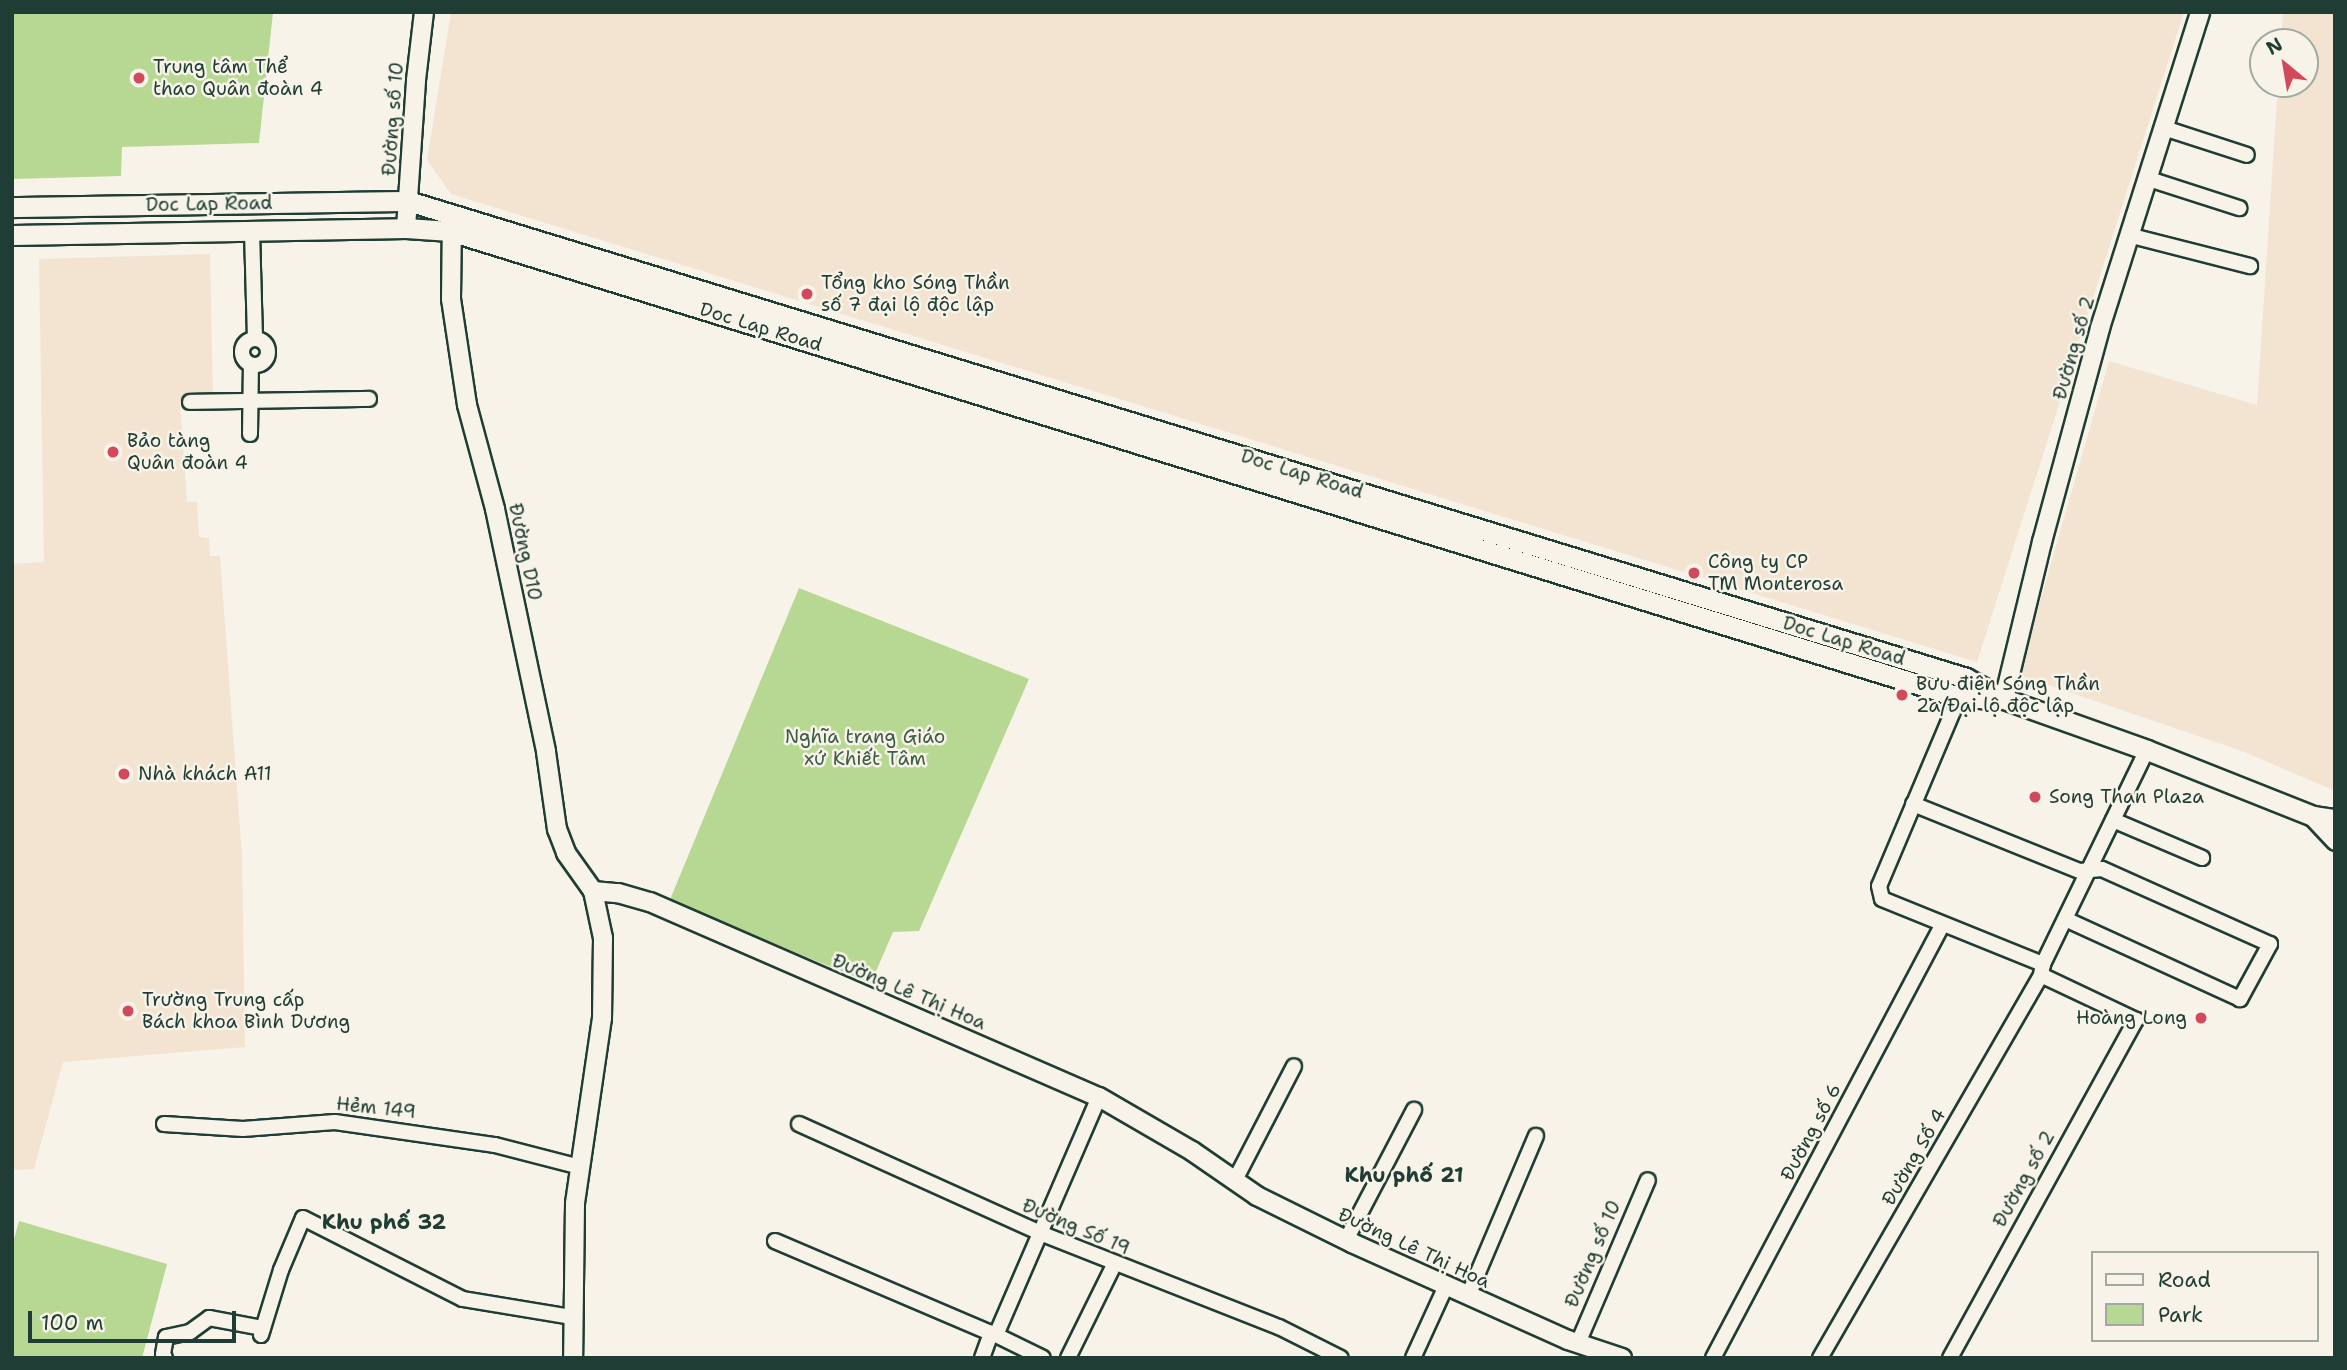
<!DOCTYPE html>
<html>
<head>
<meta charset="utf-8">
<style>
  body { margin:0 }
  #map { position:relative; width:2347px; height:1370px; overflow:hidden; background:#f7f3e8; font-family:"Shantell Sans",sans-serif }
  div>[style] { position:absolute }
  .built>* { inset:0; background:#f3e3d1 }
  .green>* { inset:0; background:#b6d892 }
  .roads { filter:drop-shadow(2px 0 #1f3d34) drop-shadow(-2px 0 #1f3d34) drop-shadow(0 2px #1f3d34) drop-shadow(0 -2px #1f3d34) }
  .minor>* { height:14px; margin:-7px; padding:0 7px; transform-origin:7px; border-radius:7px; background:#f7f3e8 }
  .minor>.ring { margin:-7px; padding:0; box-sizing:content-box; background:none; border:14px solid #f7f3e8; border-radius:50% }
  .tertiary>* { height:18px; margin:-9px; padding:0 9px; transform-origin:9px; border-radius:9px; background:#f7f3e8 }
  .secondary>* { height:19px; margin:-9.5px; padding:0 9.5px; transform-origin:9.5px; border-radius:9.5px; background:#f7f3e8 }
  .dots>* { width:19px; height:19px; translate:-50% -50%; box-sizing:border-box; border:4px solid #f7f3e8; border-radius:50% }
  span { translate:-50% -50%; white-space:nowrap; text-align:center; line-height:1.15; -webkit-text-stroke:5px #f7f3e8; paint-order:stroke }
  .poi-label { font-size:19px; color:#1f3d34 }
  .left { translate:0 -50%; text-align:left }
  .right { translate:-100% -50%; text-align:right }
  .street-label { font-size:19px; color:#1f3d34 }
  .park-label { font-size:19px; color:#3d5c47 }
  .neighbourhood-label { font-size:21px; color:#1f3d34; font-weight:700 }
  .frame { position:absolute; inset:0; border:14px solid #1f3d34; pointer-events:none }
  .legend { position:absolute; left:2091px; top:1251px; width:228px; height:91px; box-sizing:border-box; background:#f7f3e8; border:2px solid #a1aaa0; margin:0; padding:9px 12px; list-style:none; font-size:21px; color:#1f3d34 }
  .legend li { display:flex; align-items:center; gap:14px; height:35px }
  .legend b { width:35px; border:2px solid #a1aaa0 }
  .north { position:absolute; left:2249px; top:28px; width:70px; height:70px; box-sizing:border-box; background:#f7f3e8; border:2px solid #a1aaa0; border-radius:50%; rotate:330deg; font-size:19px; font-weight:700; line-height:28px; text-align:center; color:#1f3d34 }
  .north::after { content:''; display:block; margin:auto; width:24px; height:32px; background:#d1495b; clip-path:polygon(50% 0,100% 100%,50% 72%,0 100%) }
  .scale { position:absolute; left:28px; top:1311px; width:208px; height:32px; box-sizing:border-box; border:4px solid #1f3d34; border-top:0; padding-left:9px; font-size:21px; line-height:24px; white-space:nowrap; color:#1f3d34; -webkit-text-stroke:5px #f7f3e8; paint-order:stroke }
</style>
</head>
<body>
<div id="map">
  <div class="built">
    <div style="clip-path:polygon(451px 12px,2184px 12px,1977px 662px,451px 194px,427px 160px)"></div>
    <div style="clip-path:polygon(2283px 12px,2335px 12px,2335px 791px,2242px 751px,2019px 675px,2109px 361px,2257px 405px,2278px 84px,2305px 84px,2305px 42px,2281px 42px)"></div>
    <div style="clip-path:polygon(210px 254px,213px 402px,180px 404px,187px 502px,197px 502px,199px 537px,209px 538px,210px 556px,220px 556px,242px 857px,245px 1047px,63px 1062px,34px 1169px,12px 1170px,12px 564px,44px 562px,39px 259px)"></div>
  </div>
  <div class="green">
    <div style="clip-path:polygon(12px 12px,273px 12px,259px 143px,122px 147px,121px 176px,12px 179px)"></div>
    <div style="clip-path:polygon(799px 588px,1029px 679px,919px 931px,893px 932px,871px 983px,669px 902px)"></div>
    <div style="clip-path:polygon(19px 1221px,167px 1264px,142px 1358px,12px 1358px,12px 1246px)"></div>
  </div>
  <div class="roads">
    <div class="minor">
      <div style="left:2164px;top:128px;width:87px;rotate:18deg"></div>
      <div style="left:2149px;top:179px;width:95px;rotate:17.9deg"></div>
      <div style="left:252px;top:231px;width:107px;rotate:88.4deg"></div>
      <div style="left:2132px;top:236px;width:122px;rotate:14.3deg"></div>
      <div class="ring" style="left:242px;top:339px;width:12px;height:12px"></div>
      <div style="left:190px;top:402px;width:179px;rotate:-1deg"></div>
      <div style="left:250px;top:434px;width:69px;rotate:-89.2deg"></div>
      <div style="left:1959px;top:697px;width:205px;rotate:112.9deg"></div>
      <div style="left:1879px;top:886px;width:13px;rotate:77deg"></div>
      <div style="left:1882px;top:899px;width:174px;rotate:22deg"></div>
      <div style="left:1913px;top:804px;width:180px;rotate:21.9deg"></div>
      <div style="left:2080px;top:871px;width:22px;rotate:-5deg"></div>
      <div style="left:2102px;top:869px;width:184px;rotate:24.1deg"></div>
      <div style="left:2270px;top:944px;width:63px;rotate:118.6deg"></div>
      <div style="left:2240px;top:999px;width:192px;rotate:-155.4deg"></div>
      <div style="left:2113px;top:820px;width:97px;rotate:23.1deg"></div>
      <div style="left:164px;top:1124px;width:79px;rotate:3.6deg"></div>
      <div style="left:243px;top:1129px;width:92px;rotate:-4.4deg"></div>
      <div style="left:335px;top:1122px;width:162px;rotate:8.2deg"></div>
      <div style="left:495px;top:1145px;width:88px;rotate:14.5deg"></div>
      <div style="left:799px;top:1124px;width:265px;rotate:24.3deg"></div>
      <div style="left:1040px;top:1233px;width:257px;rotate:21.5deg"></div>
      <div style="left:1279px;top:1327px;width:69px;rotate:26.6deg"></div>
      <div style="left:1235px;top:1180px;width:128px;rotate:-62.6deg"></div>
      <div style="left:1346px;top:1240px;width:147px;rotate:-62.4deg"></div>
      <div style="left:775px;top:1241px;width:235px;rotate:23.1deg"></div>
      <div style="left:1468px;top:1296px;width:174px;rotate:-67deg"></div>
      <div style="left:261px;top:1335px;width:68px;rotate:-72.9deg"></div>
      <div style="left:281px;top:1270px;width:56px;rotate:-67.1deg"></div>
      <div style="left:303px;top:1218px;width:179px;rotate:26.9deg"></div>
      <div style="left:463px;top:1299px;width:110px;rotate:9.4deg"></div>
      <div style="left:996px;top:1335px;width:259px;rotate:-66.6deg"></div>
      <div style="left:996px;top:1335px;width:52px;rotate:26.1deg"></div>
      <div style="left:1578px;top:1343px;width:177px;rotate:-66.8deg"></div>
      <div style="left:165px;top:1358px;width:4px;rotate:-117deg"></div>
      <div style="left:163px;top:1354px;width:17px;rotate:-80deg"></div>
      <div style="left:166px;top:1337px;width:25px;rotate:-12deg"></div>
      <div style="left:190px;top:1332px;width:24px;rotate:-36deg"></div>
      <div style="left:209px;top:1318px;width:55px;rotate:10.5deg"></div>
      <div style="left:982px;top:1358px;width:27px;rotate:-70deg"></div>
      <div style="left:991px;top:1333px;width:5px;rotate:22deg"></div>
      <div style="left:1068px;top:1358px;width:104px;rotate:-63.7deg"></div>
      <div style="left:1413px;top:1358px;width:79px;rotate:-65.4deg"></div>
      <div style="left:1713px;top:1358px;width:490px;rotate:-62.1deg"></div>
      <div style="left:1820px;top:1358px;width:442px;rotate:-60deg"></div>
      <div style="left:2041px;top:975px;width:11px;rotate:-80deg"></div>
      <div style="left:2043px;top:964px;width:238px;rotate:-64.1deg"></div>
      <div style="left:1950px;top:1358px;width:386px;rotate:-61.2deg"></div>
      <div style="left:2136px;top:1020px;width:105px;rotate:-154.7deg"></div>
    </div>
    <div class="tertiary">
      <div style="left:452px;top:217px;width:82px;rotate:90.7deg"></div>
      <div style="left:451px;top:299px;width:107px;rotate:81.4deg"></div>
      <div style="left:467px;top:405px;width:108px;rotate:74.9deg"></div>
      <div style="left:495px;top:509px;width:248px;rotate:78.1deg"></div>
      <div style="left:546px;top:752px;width:78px;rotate:81.9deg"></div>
      <div style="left:557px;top:829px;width:26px;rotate:69deg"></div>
      <div style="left:566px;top:853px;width:47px;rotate:54.6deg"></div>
      <div style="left:593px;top:891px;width:48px;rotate:78deg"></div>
      <div style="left:603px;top:938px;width:80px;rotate:90.7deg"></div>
      <div style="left:602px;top:1018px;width:188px;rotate:98.3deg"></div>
      <div style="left:575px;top:1204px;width:154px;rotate:90.7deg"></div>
      <div style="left:406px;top:228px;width:148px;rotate:-86.1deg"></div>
      <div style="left:416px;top:80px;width:68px;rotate:-83.3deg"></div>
      <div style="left:2004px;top:699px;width:162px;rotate:-76.4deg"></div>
      <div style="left:2042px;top:542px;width:222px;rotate:-74.8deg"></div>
      <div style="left:2100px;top:328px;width:331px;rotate:-72.4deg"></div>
      <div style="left:593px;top:891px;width:25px;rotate:5deg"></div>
      <div style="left:618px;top:893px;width:33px;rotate:16deg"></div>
      <div style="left:650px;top:902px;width:490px;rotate:23.5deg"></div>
      <div style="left:1099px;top:1097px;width:108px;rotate:30.1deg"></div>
      <div style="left:1192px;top:1151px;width:79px;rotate:34.7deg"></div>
      <div style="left:1257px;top:1196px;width:106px;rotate:26.3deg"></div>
      <div style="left:1352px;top:1243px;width:237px;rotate:24.2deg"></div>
      <div style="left:1568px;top:1340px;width:57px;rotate:18.4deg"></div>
    </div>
    <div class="secondary">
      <div style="left:12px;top:207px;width:396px;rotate:-0.9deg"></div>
      <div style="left:408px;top:201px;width:1629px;rotate:17.02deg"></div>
      <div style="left:1966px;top:678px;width:43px;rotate:28.9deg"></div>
      <div style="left:2004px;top:699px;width:152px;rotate:19.6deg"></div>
      <div style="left:2147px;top:750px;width:179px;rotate:21.7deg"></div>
      <div style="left:2313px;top:816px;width:22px;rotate:8deg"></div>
      <div style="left:12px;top:235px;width:394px;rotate:-1deg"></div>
      <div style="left:406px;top:228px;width:44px;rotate:3.9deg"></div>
      <div style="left:450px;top:231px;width:1579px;rotate:17.16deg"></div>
      <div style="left:1959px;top:697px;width:37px;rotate:3deg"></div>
      <div style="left:2313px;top:816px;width:33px;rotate:47deg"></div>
    </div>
  </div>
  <div class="dots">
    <div style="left:139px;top:78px;background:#d1495b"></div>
    <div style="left:807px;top:294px;background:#d1495b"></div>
    <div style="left:113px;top:452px;background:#d1495b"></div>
    <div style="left:1694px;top:573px;background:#d1495b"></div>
    <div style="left:1902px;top:695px;background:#d1495b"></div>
    <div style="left:124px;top:774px;background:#d1495b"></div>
    <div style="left:2035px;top:797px;background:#d1495b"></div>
    <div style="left:128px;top:1011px;background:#d1495b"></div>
    <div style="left:2201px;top:1018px;background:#d1495b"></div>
  </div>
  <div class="poi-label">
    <span class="left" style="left:153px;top:78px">Trung tâm Thể<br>thao Quân đoàn 4</span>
    <span class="left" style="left:821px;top:294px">Tổng kho Sóng Thần<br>số 7 đại lộ độc lập</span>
    <span class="left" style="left:127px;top:452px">Bảo tàng<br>Quân đoàn 4</span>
    <span class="left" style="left:1708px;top:573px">Công ty CP<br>TM Monterosa</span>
    <span class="left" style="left:1916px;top:695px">Bưu điện Sóng Thần<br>2a/Đại lộ độc lập</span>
    <span class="left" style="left:138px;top:774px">Nhà khách A11</span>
    <span class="left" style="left:2049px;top:797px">Song Than Plaza</span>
    <span class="left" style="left:142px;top:1011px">Trường Trung cấp<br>Bách khoa Bình Dương</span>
    <span class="right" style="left:2187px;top:1018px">Hoàng Long</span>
  </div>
  <div class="street-label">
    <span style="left:393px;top:119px;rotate:-86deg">Đường số 10</span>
    <span style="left:209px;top:204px;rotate:-1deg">Doc Lap Road</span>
    <span style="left:761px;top:327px;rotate:17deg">Doc Lap Road</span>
    <span style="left:2074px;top:348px;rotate:-74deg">Đường số 2</span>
    <span style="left:1302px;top:474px;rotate:17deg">Doc Lap Road</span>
    <span style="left:525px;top:552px;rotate:78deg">Đường D10</span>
    <span style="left:1844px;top:641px;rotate:17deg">Doc Lap Road</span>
    <span style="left:909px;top:992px;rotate:23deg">Đường Lê Thị Hoa</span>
    <span style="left:376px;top:1108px;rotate:6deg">Hẻm 149</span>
    <span style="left:1811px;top:1132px;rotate:-62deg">Đường số 6</span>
    <span style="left:1914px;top:1157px;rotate:-60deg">Đường Số 4</span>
    <span style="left:2024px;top:1179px;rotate:-61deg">Đường số 2</span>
    <span style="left:1076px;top:1227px;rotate:23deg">Đường Số 19</span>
    <span style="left:1414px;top:1248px;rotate:25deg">Đường Lê Thị Hoa</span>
    <span style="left:1593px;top:1254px;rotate:-67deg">Đường số 10</span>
  </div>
  <div class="park-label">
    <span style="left:865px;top:748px">Nghĩa trang Giáo<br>xứ Khiết Tâm</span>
  </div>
  <div class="neighbourhood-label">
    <span style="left:1404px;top:1175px">Khu phố 21</span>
    <span style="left:384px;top:1222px">Khu phố 32</span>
  </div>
  <div class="frame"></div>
  <ul class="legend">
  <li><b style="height:9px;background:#f7f3e8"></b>Road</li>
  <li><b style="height:19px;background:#b6d892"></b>Park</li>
  </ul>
  <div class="north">N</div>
  <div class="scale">100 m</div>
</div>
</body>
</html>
